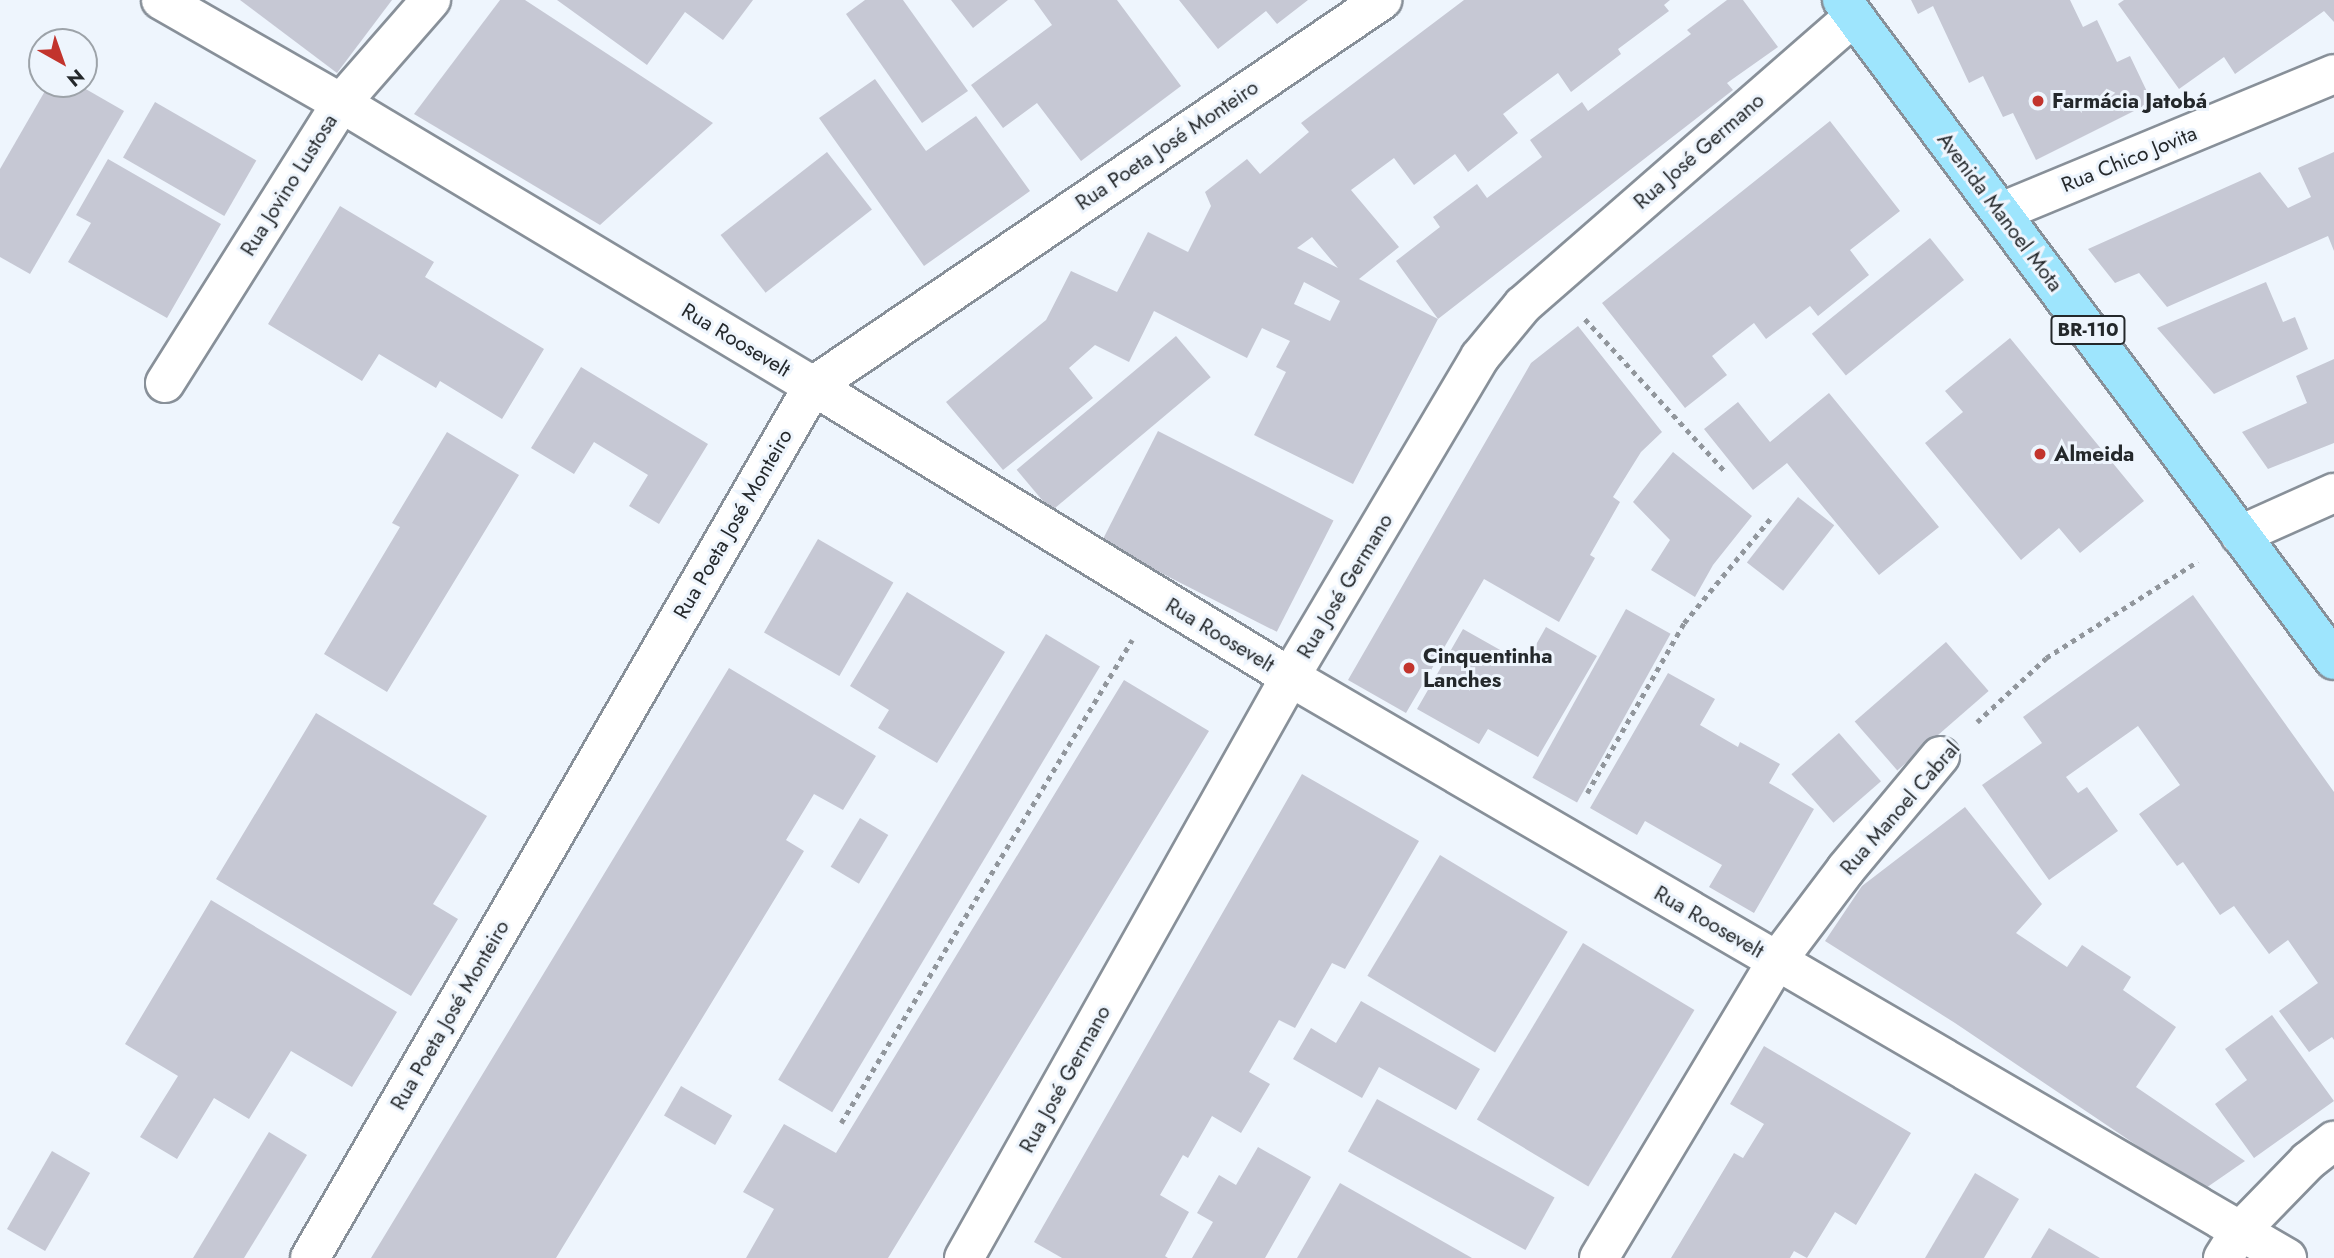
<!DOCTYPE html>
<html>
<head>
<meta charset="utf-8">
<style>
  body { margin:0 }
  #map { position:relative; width:2334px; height:1258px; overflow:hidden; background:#eef5fd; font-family:Jost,sans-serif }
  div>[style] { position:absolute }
  .building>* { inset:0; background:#c6c8d4; transform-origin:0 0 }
  .path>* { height:4.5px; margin-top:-2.25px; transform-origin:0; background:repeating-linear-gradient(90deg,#91969c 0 5px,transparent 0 10px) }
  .roads { filter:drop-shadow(2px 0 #889099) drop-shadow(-2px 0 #889099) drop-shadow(0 2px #889099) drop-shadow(0 -2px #889099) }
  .minor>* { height:38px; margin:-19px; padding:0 19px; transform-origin:19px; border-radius:19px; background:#fff }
  .major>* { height:38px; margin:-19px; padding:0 19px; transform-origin:19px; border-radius:19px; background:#9ee5fd }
  .dots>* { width:19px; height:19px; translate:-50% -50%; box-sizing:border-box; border:4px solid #eef5fd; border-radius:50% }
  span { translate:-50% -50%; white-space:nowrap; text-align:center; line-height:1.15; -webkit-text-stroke:6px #eef5fd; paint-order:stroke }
  .shield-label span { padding:2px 5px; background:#eef5fd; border:2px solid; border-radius:5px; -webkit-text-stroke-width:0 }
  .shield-label { font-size:19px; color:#24282b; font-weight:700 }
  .poi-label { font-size:21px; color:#24282b; font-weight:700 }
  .left { translate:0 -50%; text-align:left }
  .street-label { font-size:21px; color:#24282b }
  .north { position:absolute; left:28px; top:28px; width:70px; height:70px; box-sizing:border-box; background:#eef5fd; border:2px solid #9da3a9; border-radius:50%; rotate:140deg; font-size:19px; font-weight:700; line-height:28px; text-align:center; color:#24282b }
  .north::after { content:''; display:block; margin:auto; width:24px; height:32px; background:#c2342d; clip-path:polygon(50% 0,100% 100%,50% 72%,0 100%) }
</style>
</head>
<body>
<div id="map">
  <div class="building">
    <div style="clip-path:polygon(240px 0,392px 0,337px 73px)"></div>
    <div style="clip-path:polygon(500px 0,525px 0,713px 123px,600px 225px,414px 114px)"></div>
    <div style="clip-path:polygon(557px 0,753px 0,723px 40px,685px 12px,647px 65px)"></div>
    <div style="clip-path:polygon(865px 0,903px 0,968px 91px,922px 123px,846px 14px)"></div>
    <div style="clip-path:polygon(951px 0,1008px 0,973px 28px)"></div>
    <div style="clip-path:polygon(1034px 0,1117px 0,1181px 86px,1081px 161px,1037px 103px,1003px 128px,971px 85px,1052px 25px)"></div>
    <div style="clip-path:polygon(1179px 0,1308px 0,1277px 24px,1266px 11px,1218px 49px)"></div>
    <div style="clip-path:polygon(evenodd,1464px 0,1670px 0,1664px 5px,1669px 11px,1618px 49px,1621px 54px,1571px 92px,1558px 73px,1503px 114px,1518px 133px,1468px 172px,1455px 154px,1414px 185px,1394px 158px,1351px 190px,1399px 247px,1359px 279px,1438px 319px,1353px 484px,1254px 435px,1286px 372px,1276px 367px,1290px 341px,1262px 328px,1247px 358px,1154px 311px,1129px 362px,1095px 345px,1069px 368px,1093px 398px,1003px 470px,946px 402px,1046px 320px,1071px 271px,1117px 292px,1148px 232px,1188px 252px,1211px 206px,1205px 192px,1247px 159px,1260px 174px,1309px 132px,1301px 123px,1464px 0,1312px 237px,1338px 268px,1297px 248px,1312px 237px,1464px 0,1304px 282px,1340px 301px,1330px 321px,1294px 304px,1304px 282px)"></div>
    <div style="clip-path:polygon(1727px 0,1743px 0,1778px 47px,1727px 83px,1733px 90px,1438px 319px,1396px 261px,1440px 227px,1433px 217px,1477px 184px,1487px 198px,1542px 157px,1530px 140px,1582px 102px,1588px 111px,1691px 34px,1687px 30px)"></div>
    <div style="clip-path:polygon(1911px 0,2070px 0,2083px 27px,2097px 20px,2117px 62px,2130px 56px,2152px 102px,2036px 160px,2013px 113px,2003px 117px,1983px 76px,1969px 83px,1933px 6px,1918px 14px)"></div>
    <div style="clip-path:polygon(2124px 0,2334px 0,2334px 22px,2324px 11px,2235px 74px,2224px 57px,2179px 89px,2118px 4px)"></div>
    <div style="clip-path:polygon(875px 79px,926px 151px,976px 116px,1030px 191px,924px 266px,819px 118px)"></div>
    <div style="clip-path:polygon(49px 84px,77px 84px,124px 111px,30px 274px,0 257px,0 169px)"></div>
    <div style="left:155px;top:102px;width:117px;height:64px;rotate:30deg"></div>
    <div style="clip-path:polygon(1830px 121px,1900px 211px,1850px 250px,1869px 275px,1818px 316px,1810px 306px,1766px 339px,1754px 323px,1712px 356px,1727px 375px,1685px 408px,1602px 303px)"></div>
    <div style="left:827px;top:152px;width:73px;height:135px;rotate:52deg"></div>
    <div style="clip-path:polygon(2334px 152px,2334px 251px,2328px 236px,2167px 307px,2139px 273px,2115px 283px,2088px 249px,2260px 172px,2288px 208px,2311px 197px,2298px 168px)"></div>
    <div style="clip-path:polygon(108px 159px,221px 224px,167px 318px,68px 262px,91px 223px,76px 215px)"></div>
    <div style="clip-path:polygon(340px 206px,434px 262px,425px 277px,544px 349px,502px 419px,440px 381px,436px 388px,379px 354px,362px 381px,268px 324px)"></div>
    <div style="left:1930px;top:238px;width:54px;height:152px;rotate:51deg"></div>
    <div style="clip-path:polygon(2266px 282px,2283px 322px,2295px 317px,2308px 349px,2214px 394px,2157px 328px)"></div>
    <div style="clip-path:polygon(1578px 326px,1662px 432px,1641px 452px,1613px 497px,1620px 502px,1590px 555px,1595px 558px,1559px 622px,1484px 579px,1406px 713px,1348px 680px,1531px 363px)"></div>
    <div style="left:1176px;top:336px;width:54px;height:208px;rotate:50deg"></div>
    <div style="clip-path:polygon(2010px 338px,2144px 501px,2080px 553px,2059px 528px,2021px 560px,1925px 443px,1963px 412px,1945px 391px)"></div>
    <div style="clip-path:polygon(2334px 359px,2334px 443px,2268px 469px,2242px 432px,2307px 403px,2296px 376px)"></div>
    <div style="clip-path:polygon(581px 367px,708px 444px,659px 524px,629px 506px,648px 475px,594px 442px,574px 474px,531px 448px)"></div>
    <div style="clip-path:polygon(1829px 393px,1939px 527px,1879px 575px,1787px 463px,1753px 490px,1704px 429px,1738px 402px,1770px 442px)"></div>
    <div style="left:1158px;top:431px;width:197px;height:125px;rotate:27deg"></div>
    <div style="clip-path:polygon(447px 432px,519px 475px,387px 692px,324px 654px,400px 527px,392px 523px)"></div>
    <div style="clip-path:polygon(1673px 452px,1752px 516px,1713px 565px,1695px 597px,1651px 570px,1670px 540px,1633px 502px)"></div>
    <div style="left:1798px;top:497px;width:46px;height:83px;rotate:38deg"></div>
    <div style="left:818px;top:539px;width:87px;height:108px;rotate:30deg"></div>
    <div style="clip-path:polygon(907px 592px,1005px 652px,937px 763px,878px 728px,889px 710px,850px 686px)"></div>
    <div style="clip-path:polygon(2193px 595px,2334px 792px,2334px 1040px,2332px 1037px,2309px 1052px,2279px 1011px,2318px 983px,2288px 940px,2269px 954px,2234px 906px,2220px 915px,2183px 862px,2177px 866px,2139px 814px,2180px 785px,2138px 726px,2066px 777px,2078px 793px,2087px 787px,2118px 831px,2049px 880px,1982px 785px,2042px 743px,2023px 717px)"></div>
    <div style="left:1626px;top:609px;width:51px;height:193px;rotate:29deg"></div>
    <div style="clip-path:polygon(1546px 627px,1597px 656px,1538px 757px,1488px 729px,1479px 744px,1417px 709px,1463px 629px,1525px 664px)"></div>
    <div style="left:1046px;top:634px;width:63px;height:520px;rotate:31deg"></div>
    <div style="left:1946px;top:642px;width:65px;height:121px;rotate:49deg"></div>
    <div style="clip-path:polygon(729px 668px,876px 756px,843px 810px,814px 794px,786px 840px,804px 851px,556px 1258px,371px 1258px)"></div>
    <div style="clip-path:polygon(1668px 673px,1715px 699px,1700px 725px,1738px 747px,1740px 742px,1780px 764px,1769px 783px,1814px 809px,1754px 913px,1709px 887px,1722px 865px,1645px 821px,1637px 835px,1590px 808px)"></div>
    <div style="clip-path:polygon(1124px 680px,1209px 731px,888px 1258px,746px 1258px,774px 1209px,743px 1192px,784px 1124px,836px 1153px)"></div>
    <div style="clip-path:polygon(316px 713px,487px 816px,433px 904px,458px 919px,411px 996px,216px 879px)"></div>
    <div style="left:1839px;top:733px;width:64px;height:63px;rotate:49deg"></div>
    <div style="clip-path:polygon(1302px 774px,1419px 841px,1345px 969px,1332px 963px,1295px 1028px,1279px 1020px,1249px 1072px,1270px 1084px,1241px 1133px,1212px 1116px,1188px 1158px,1183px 1155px,1160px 1195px,1189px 1212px,1165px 1256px,1168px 1258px,1062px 1258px,1034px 1242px)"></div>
    <div style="clip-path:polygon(1965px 807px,2042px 904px,2016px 933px,2067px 967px,2082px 945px,2131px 977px,2123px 990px,2176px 1027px,2136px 1087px,2245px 1161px,2203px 1190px,1955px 1023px,1825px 941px,1862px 886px)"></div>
    <div style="left:860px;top:818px;width:33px;height:57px;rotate:31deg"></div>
    <div style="left:1440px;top:855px;width:149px;height:141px;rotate:31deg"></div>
    <div style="clip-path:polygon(211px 900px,397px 1012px,352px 1087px,291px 1051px,249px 1119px,214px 1098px,177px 1159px,140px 1137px,178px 1076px,125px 1044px)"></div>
    <div style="left:1583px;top:943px;width:130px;height:206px;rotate:31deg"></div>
    <div style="clip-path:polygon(1361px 1001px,1480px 1069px,1456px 1110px,1379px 1067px,1362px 1098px,1293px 1059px,1311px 1028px,1336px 1043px)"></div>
    <div style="clip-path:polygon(2272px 1015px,2334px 1101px,2254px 1158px,2215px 1104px,2247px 1080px,2225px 1049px)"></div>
    <div style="clip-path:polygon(1764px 1046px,1911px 1133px,1856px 1225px,1835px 1212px,1807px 1258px,1794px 1251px,1790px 1258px,1671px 1258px,1734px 1153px,1743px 1158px,1764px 1124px,1730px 1104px)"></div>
    <div style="left:681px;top:1086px;width:59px;height:34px;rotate:30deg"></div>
    <div style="left:1377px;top:1099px;width:203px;height:60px;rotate:29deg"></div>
    <div style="clip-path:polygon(269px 1132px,307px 1155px,244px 1258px,193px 1258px)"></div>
    <div style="clip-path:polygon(1258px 1147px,1311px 1177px,1265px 1258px,1192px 1258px,1213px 1222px,1197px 1213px,1219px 1175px,1236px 1185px)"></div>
    <div style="left:52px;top:1151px;width:44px;height:90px;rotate:30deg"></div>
    <div style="clip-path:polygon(1975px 1173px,2019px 1199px,1984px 1258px,1925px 1258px)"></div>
    <div style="clip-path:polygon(1340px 1183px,1472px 1258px,1297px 1258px)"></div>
    <div style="clip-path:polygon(2049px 1228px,2100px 1258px,2031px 1258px)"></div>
  </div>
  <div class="path">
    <div style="left:1585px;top:319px;width:205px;rotate:47.4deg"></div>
    <div style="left:1977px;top:722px;width:94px;rotate:-42.8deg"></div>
    <div style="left:2046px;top:658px;width:180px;rotate:-32.5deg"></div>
    <div style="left:1587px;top:793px;width:196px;rotate:-60.3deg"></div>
    <div style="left:1684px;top:623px;width:135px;rotate:-50.4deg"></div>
    <div style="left:841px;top:1123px;width:564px;rotate:-58.93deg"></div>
  </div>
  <div class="roads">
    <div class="minor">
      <div style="left:161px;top:0;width:207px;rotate:29.8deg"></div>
      <div style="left:341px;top:103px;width:550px;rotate:30.95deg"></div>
      <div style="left:813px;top:386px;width:559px;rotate:31.39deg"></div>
      <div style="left:1290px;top:677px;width:1154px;rotate:30.23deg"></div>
      <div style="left:2001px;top:212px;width:360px;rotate:-22.5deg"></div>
      <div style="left:165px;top:383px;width:331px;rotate:-57.8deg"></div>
      <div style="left:341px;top:103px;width:137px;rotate:-48.9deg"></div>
      <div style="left:2240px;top:535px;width:103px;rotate:-24.1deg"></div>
      <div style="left:310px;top:1258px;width:1007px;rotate:-60.02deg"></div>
      <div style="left:813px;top:386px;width:688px;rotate:-34.15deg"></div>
      <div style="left:964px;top:1258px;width:666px;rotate:-60.7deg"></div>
      <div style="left:1290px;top:677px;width:372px;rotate:-59.3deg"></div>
      <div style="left:1480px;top:357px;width:67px;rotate:-50.4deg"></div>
      <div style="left:1523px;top:305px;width:439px;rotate:-41.1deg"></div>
      <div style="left:1599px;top:1258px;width:345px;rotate:-59.1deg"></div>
      <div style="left:1776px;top:962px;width:116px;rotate:-53deg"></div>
      <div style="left:1846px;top:869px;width:147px;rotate:-50.2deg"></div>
      <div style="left:2223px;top:1258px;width:32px;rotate:-58deg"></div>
      <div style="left:2240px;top:1231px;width:98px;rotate:-45.8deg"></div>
      <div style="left:2308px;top:1161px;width:33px;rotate:-38deg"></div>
    </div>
    <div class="major">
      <div style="left:1842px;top:0;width:823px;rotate:53.3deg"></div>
    </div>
  </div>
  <div class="dots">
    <div style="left:2038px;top:101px;background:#c2342d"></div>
    <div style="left:2040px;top:454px;background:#c2342d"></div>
    <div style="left:1409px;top:668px;background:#c2342d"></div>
  </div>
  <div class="shield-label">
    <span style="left:2088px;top:330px">BR-110</span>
  </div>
  <div class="poi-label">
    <span class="left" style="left:2052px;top:101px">Farmácia Jatobá</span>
    <span class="left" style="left:2054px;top:454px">Almeida</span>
    <span class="left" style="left:1423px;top:668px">Cinquentinha<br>Lanches</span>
  </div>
  <div class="street-label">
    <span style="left:1167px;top:145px;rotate:-34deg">Rua Poeta José Monteiro</span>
    <span style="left:1699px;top:151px;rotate:-41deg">Rua José Germano</span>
    <span style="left:2129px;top:159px;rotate:-22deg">Rua Chico Jovita</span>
    <span style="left:289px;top:185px;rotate:-58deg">Rua Jovino Lustosa</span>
    <span style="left:2000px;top:212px;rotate:53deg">Avenida Manoel Mota</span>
    <span style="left:736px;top:340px;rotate:31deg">Rua Roosevelt</span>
    <span style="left:733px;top:524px;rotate:-60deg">Rua Poeta José Monteiro</span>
    <span style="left:1345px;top:586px;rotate:-59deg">Rua José Germano</span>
    <span style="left:1220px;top:635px;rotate:31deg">Rua Roosevelt</span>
    <span style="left:1900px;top:808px;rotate:-49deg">Rua Manoel Cabral</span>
    <span style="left:1709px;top:922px;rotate:30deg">Rua Roosevelt</span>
    <span style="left:450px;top:1015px;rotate:-60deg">Rua Poeta José Monteiro</span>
    <span style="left:1065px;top:1079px;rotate:-61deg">Rua José Germano</span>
  </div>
  <div class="north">N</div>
</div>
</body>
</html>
